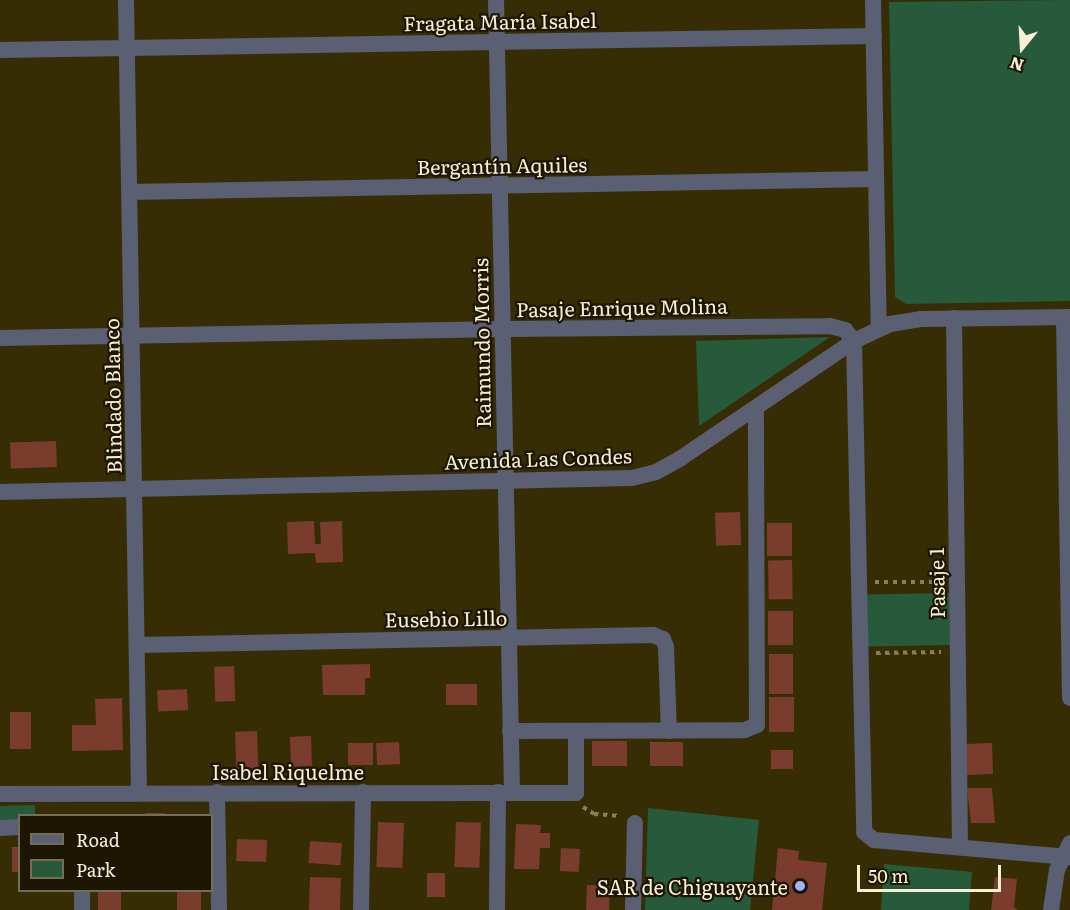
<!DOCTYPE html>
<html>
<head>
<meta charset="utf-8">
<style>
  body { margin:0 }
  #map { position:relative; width:1070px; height:910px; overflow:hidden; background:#372d04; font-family:Literata,serif }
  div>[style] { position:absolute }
  .green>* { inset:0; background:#275a3b; transform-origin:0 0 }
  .building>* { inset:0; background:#7a3c2d; transform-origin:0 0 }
  .path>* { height:4px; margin-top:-2px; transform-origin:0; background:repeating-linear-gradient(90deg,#887f5c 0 4.5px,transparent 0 9px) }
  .minor>* { height:16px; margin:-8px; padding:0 8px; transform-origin:8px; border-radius:8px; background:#5b5f73 }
  .tertiary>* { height:16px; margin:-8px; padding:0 8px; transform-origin:8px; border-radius:8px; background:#5b5f73 }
  .dots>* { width:16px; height:16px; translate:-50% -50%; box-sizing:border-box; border:3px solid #1c1603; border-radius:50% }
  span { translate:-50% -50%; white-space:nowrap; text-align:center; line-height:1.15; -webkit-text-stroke:4.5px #1c1603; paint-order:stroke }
  .street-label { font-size:20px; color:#f8f0d6 }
  .poi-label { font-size:20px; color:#f8f0d6 }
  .right { translate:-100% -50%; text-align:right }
  .legend { position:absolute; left:18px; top:814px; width:195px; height:78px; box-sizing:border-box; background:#1c1603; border:2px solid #746d57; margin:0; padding:8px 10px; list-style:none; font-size:18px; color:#f8f0d6 }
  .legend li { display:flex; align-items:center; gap:12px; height:30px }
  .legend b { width:30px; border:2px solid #746d57 }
  .north { position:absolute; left:992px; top:18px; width:60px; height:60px; -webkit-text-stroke:4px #1c1603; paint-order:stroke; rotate:198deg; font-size:16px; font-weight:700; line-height:24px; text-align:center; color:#f8f0d6 }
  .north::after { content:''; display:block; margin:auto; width:21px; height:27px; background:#f8f0d6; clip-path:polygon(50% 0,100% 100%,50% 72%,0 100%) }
  .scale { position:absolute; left:857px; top:865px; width:144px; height:27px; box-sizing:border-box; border:3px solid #f8f0d6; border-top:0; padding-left:8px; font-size:18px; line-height:21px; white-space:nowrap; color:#f8f0d6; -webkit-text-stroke:4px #1c1603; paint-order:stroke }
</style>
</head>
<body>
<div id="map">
  <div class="green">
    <div style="clip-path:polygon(1070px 0,1070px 301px,906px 304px,895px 297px,889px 2px)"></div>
    <div style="clip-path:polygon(830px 337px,699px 426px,696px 341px)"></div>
    <div style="left:949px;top:593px;width:52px;height:82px;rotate:89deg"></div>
    <div style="clip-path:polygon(35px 805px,35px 815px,20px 816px,19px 822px,0 822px,0 806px)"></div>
    <div style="clip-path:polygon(648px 808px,759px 820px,750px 910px,645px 910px)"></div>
    <div style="clip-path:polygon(884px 864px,972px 872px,969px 910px,881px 910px)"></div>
  </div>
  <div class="building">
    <div style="left:56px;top:441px;width:26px;height:46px;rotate:88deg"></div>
    <div style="left:740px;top:512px;width:33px;height:25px;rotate:88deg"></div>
    <div style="clip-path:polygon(314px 521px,315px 544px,321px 544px,320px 522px,342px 521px,343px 562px,316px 563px,315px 553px,288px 554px,287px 522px)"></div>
    <div style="left:792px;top:523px;width:33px;height:25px;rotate:90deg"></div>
    <div style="left:792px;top:560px;width:39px;height:24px;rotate:89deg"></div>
    <div style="left:768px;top:611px;width:25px;height:34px"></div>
    <div style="left:769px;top:654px;width:24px;height:40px"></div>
    <div style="clip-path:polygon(370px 664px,370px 678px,365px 678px,365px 695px,323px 695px,322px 665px)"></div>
    <div style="left:234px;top:666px;width:35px;height:20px;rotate:88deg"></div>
    <div style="left:446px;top:684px;width:31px;height:21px"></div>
    <div style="left:187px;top:689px;width:21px;height:30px;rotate:87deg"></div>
    <div style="left:794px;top:697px;width:35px;height:25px;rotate:90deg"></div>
    <div style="clip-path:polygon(122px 698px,123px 750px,72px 751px,72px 725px,96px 725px,95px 699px)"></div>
    <div style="left:10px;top:712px;width:21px;height:37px"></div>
    <div style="left:257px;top:731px;width:37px;height:22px;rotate:88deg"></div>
    <div style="left:311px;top:736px;width:30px;height:21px;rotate:88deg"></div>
    <div style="left:592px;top:741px;width:35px;height:25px"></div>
    <div style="left:399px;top:742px;width:22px;height:23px;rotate:87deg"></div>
    <div style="left:650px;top:742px;width:33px;height:24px"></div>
    <div style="left:348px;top:743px;width:25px;height:22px"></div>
    <div style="left:992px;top:743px;width:31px;height:26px;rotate:88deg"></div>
    <div style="left:771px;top:750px;width:22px;height:19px"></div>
    <div style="clip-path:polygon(967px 788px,992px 788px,995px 823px,971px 823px)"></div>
    <div style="left:145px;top:813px;width:20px;height:3px"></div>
    <div style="left:378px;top:822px;width:26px;height:45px;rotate:2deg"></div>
    <div style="left:456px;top:822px;width:25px;height:45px;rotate:2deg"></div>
    <div style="clip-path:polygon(516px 824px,541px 825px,540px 833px,550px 833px,550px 848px,540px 848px,539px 869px,514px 869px)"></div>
    <div style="left:237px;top:839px;width:30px;height:22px;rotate:2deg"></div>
    <div style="left:310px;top:841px;width:32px;height:22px;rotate:4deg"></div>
    <div style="left:12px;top:847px;width:8px;height:25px"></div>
    <div style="left:561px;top:848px;width:19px;height:23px;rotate:3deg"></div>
    <div style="clip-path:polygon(778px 848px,799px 851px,798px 860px,827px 863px,822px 910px,772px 910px)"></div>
    <div style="left:427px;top:873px;width:18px;height:24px"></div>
    <div style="left:310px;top:877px;width:31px;height:33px;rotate:2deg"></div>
    <div style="clip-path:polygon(995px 877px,1017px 879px,1014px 907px,1018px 910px,991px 910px)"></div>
    <div style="left:587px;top:885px;width:23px;height:25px;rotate:2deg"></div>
    <div style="left:98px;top:890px;width:23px;height:20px"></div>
    <div style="left:177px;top:890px;width:24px;height:20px"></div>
  </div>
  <div class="path">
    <div style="left:875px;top:582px;width:67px"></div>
    <div style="left:876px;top:653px;width:65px;rotate:-0.9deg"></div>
    <div style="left:583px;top:807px;width:13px;rotate:32deg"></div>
    <div style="left:594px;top:814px;width:27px;rotate:4deg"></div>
  </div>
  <div class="minor">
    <div style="left:126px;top:0;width:792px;rotate:89.06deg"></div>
    <div style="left:496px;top:0;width:793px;rotate:88.84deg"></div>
    <div style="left:873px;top:0;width:329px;rotate:89deg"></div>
    <div style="left:0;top:50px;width:874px;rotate:-0.92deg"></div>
    <div style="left:130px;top:192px;width:746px;rotate:-1deg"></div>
    <div style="left:1064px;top:317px;width:381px;rotate:89.1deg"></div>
    <div style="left:954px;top:318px;width:529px;rotate:89.35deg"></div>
    <div style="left:0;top:338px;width:502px;rotate:-1.03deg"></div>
    <div style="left:502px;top:329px;width:328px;rotate:-0.5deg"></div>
    <div style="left:830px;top:326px;width:16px;rotate:15deg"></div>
    <div style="left:845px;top:330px;width:14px;rotate:51deg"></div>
    <div style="left:854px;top:341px;width:491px;rotate:88.8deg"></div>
    <div style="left:864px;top:832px;width:13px;rotate:39deg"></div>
    <div style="left:874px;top:840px;width:197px;rotate:5deg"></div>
    <div style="left:0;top:492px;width:632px;rotate:-1.27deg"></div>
    <div style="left:632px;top:478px;width:25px;rotate:-14deg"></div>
    <div style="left:656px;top:472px;width:29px;rotate:-29deg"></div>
    <div style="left:681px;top:458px;width:209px;rotate:-34.1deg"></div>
    <div style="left:854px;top:341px;width:40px;rotate:-25deg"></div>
    <div style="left:890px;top:324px;width:31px;rotate:-9deg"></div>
    <div style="left:921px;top:319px;width:149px;rotate:-0.8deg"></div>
    <div style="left:137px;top:645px;width:516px;rotate:-1.11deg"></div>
    <div style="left:653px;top:635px;width:11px;rotate:22deg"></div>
    <div style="left:663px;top:639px;width:9px;rotate:69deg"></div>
    <div style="left:666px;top:647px;width:84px;rotate:88deg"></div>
    <div style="left:510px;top:731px;width:235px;rotate:-0.2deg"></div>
    <div style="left:745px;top:730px;width:13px;rotate:-23deg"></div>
    <div style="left:757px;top:725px;width:317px;rotate:-90.2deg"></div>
    <div style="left:217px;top:792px;width:118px;rotate:89deg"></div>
    <div style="left:0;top:794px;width:576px;rotate:-0.1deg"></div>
    <div style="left:576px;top:793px;width:62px;rotate:-90deg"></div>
    <div style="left:0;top:828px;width:20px;rotate:-3deg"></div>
    <div style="left:82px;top:890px;width:20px;rotate:90deg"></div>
    <div style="left:361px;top:910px;width:118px;rotate:-89deg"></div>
    <div style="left:497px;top:910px;width:118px;rotate:-89.5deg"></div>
    <div style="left:633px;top:910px;width:87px;rotate:-88.7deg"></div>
  </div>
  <div class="tertiary">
    <div style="left:1051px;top:910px;width:40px;rotate:-81.5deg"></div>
    <div style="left:1057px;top:870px;width:30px;rotate:-64deg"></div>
  </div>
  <div class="dots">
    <div style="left:800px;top:886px;background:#a2b2fd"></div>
  </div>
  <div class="street-label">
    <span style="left:500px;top:21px;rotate:-1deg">Fragata María Isabel</span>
    <span style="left:502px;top:165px;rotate:-1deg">Bergantín Aquiles</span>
    <span style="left:622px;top:307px;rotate:-1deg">Pasaje Enrique Molina</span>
    <span style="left:481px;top:343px;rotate:-91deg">Raimundo Morris</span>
    <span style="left:112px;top:396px;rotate:-91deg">Blindado Blanco</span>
    <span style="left:538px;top:458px;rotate:-2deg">Avenida Las Condes</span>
    <span style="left:936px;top:583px;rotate:-91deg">Pasaje 1</span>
    <span style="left:446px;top:618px;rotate:-1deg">Eusebio Lillo</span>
    <span style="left:288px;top:771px">Isabel Riquelme</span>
  </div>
  <div class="poi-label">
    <span class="right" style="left:788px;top:886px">SAR de Chiguayante</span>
  </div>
  <ul class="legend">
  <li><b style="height:8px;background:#5b5f73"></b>Road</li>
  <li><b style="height:16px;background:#275a3b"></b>Park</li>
  </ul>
  <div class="north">N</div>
  <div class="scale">50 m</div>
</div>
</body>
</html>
